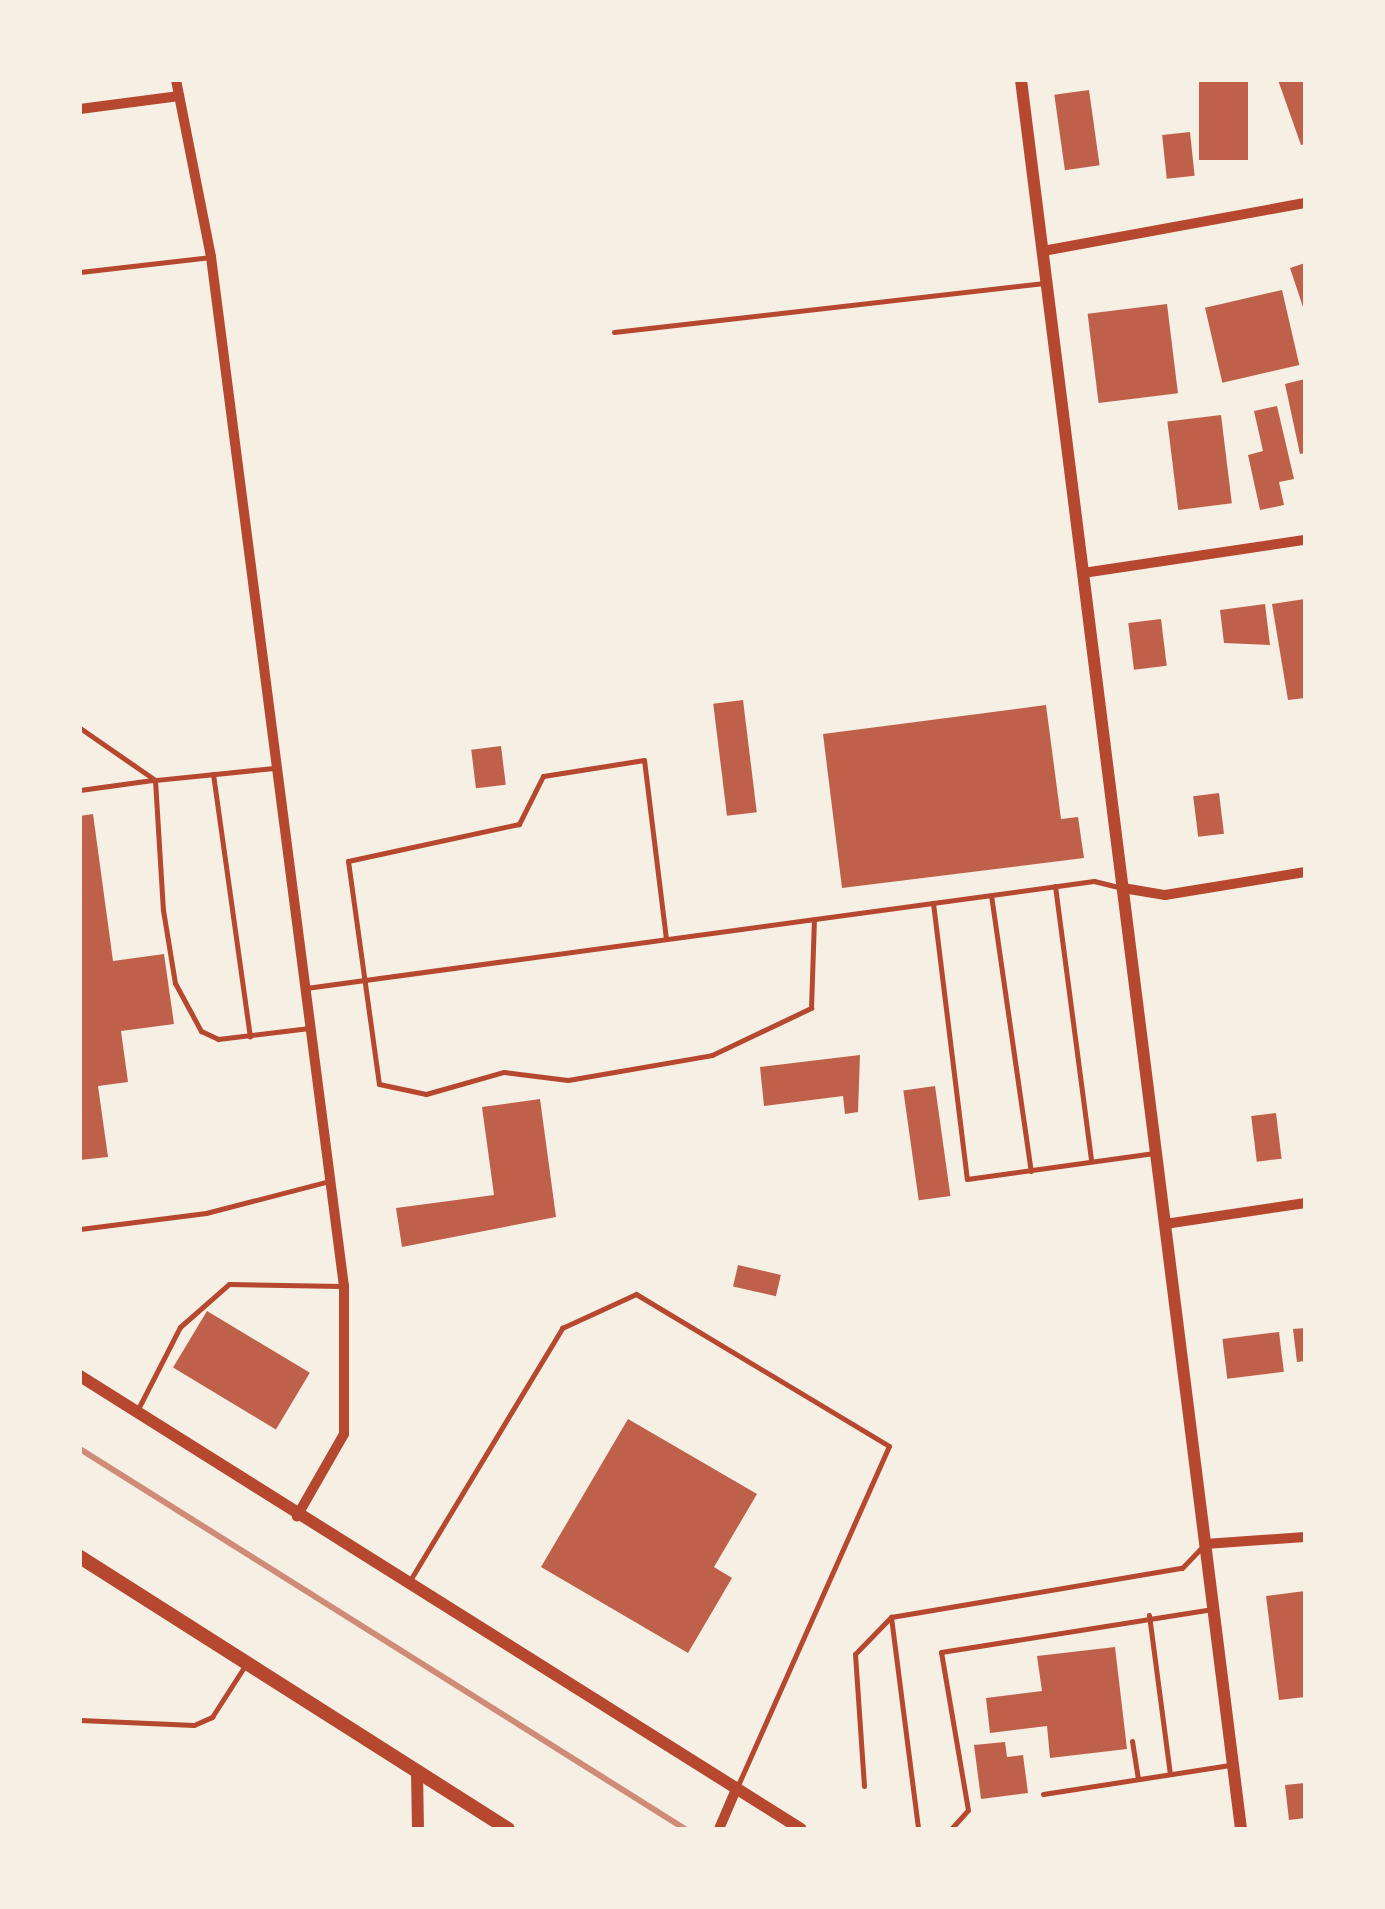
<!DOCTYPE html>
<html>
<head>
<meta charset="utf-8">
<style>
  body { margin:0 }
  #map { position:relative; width:1385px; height:1909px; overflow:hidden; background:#f6efe4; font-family:Cabin,sans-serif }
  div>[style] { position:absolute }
  .building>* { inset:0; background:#bf614a; transform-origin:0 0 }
  .service>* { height:5px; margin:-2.5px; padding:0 2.5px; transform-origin:2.5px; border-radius:2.5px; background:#b5482f }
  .minor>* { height:10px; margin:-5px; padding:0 5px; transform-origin:5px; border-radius:5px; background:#b5482f }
  .tertiary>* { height:12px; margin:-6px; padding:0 6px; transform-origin:6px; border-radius:6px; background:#b5482f }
  .secondary>* { height:14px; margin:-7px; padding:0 7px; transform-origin:7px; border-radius:7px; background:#b5482f }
  .rail>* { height:6px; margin:-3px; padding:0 3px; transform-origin:3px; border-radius:3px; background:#cf8b77 }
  span { translate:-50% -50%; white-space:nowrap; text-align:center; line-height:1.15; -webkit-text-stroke:10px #f6efe4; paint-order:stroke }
  .frame { position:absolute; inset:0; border:82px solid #f6efe4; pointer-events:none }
</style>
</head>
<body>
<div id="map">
  <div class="building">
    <div style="left:1199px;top:80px;width:49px;height:80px"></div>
    <div style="clip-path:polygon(1278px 80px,1305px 80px,1305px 144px,1301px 145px)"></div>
    <div style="left:1089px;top:90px;width:76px;height:35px;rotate:82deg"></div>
    <div style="left:1190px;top:132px;width:44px;height:28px;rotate:84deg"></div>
    <div style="clip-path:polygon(1305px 263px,1305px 310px,1304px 310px,1290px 268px)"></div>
    <div style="left:1282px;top:290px;width:77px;height:79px;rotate:77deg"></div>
    <div style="left:1167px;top:304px;width:90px;height:80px;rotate:83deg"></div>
    <div style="clip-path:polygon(1305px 379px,1305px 453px,1300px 454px,1285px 384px)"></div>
    <div style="clip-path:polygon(1277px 406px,1294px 479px,1279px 482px,1284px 505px,1260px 510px,1248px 455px,1263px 451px,1254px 411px)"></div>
    <div style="left:1221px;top:415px;width:89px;height:54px;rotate:83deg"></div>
    <div style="clip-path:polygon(1305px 599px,1305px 698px,1288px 700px,1272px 604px)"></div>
    <div style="clip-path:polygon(1265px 604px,1270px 645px,1224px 643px,1220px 610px)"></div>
    <div style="left:1161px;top:619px;width:47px;height:33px;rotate:83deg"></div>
    <div style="left:743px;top:700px;width:113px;height:30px;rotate:83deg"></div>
    <div style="clip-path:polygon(1046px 705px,1061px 819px,1078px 817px,1084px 858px,842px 888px,823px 734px)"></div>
    <div style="left:501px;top:746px;width:39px;height:30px;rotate:83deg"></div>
    <div style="left:1219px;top:793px;width:41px;height:26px;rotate:83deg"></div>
    <div style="clip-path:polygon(93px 814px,113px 961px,164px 954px,174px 1024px,121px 1031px,128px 1082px,98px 1086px,108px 1157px,80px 1160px,80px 816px)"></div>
    <div style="clip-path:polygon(860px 1055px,858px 1112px,845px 1114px,843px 1096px,764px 1106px,760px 1067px)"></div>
    <div style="left:935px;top:1086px;width:111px;height:32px;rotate:82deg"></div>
    <div style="clip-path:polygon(540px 1099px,556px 1217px,402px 1247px,396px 1208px,494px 1195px,482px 1107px)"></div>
    <div style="left:1276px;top:1113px;width:46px;height:25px;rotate:83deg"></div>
    <div style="left:738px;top:1265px;width:44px;height:22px;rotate:13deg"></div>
    <div style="left:207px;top:1311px;width:120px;height:66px;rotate:31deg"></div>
    <div style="clip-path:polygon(1305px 1328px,1305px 1361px,1297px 1362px,1293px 1329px)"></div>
    <div style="left:1279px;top:1332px;width:40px;height:57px;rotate:83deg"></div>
    <div style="clip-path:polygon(628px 1419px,757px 1494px,714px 1567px,732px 1578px,688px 1653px,541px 1567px)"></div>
    <div style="clip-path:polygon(1305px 1591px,1305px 1697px,1279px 1700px,1266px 1596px)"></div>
    <div style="clip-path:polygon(1115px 1647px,1127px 1749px,1050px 1758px,1047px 1726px,990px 1733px,986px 1698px,1042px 1691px,1037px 1656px)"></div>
    <div style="clip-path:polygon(1005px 1742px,1007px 1757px,1023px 1755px,1028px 1793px,981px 1799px,974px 1745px)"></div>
    <div style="clip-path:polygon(1305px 1783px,1305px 1818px,1289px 1820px,1285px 1785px)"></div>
  </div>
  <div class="service">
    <div style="left:80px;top:272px;width:132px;rotate:-6.5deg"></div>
    <div style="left:614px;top:332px;width:433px;rotate:-6.5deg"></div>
    <div style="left:80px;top:728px;width:91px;rotate:34.7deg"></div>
    <div style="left:274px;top:768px;width:120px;rotate:174.2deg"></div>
    <div style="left:155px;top:780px;width:130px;rotate:86.5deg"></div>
    <div style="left:163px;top:910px;width:74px;rotate:80.7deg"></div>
    <div style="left:175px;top:983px;width:55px;rotate:61.6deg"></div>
    <div style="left:201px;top:1031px;width:19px;rotate:25deg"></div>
    <div style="left:218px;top:1039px;width:92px;rotate:-6.9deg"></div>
    <div style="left:213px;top:774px;width:265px;rotate:82deg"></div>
    <div style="left:80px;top:790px;width:73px;rotate:-7.9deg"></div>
    <div style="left:1055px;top:886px;width:277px;rotate:82.5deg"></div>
    <div style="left:991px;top:895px;width:279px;rotate:81.8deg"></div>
    <div style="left:933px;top:903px;width:278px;rotate:83deg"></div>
    <div style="left:967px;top:1179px;width:189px;rotate:-7.9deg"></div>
    <div style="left:666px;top:939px;width:180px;rotate:-97deg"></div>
    <div style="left:644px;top:760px;width:102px;rotate:171deg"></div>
    <div style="left:543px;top:776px;width:54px;rotate:116.6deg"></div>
    <div style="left:519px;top:824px;width:175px;rotate:167.8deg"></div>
    <div style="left:348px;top:861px;width:225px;rotate:82.1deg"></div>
    <div style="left:379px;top:1084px;width:48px;rotate:12deg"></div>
    <div style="left:426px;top:1094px;width:81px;rotate:-15.8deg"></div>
    <div style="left:504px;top:1072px;width:64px;rotate:7.1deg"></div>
    <div style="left:568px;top:1080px;width:146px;rotate:-9.8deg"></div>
    <div style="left:712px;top:1055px;width:110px;rotate:-25.4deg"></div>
    <div style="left:811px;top:1008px;width:89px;rotate:-88.1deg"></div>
    <div style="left:306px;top:988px;width:795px;rotate:-7.73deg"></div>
    <div style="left:1094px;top:881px;width:29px;rotate:14deg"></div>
    <div style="left:80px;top:1229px;width:127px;rotate:-7.2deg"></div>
    <div style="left:206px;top:1213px;width:128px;rotate:-14.5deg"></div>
    <div style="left:138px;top:1409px;width:92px;rotate:-62.9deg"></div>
    <div style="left:180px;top:1327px;width:65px;rotate:-41.3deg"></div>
    <div style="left:229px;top:1284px;width:112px;rotate:1deg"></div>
    <div style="left:409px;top:1582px;width:297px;rotate:-58.9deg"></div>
    <div style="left:562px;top:1328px;width:81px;rotate:-24.7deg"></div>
    <div style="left:636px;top:1294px;width:295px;rotate:31deg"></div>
    <div style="left:889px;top:1446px;width:373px;rotate:114deg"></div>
    <div style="left:1149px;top:1615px;width:160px;rotate:82.5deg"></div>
    <div style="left:891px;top:1617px;width:214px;rotate:82.7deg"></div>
    <div style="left:80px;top:1720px;width:114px;rotate:2.5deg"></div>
    <div style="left:194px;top:1725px;width:20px;rotate:-24deg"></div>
    <div style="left:212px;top:1717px;width:63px;rotate:-57.3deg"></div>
    <div style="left:1132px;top:1741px;width:38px;rotate:81deg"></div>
    <div style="left:864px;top:1786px;width:132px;rotate:-93.9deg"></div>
    <div style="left:855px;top:1654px;width:52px;rotate:-45.8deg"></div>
    <div style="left:891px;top:1617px;width:295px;rotate:-9.6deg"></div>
    <div style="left:1182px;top:1568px;width:28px;rotate:-46deg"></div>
    <div style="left:1043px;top:1794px;width:189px;rotate:-8.8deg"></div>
    <div style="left:951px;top:1829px;width:25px;rotate:-48deg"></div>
    <div style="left:968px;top:1810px;width:160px;rotate:-99.7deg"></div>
    <div style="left:941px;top:1652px;width:275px;rotate:-9deg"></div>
  </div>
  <div class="minor">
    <div style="left:176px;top:80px;width:180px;rotate:78.8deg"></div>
    <div style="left:211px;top:257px;width:1038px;rotate:82.64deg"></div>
    <div style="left:344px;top:1286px;width:148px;rotate:90deg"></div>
    <div style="left:344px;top:1434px;width:95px;rotate:119.8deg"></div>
    <div style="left:80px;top:109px;width:100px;rotate:-7.5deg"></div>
    <div style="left:1043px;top:251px;width:266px;rotate:-10.4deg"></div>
    <div style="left:1083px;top:573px;width:224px;rotate:-8.5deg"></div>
    <div style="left:1123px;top:888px;width:43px;rotate:9.5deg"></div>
    <div style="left:1165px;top:895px;width:142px;rotate:-9.3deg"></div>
    <div style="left:1165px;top:1224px;width:142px;rotate:-8.5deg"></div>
    <div style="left:1205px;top:1544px;width:100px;rotate:-4deg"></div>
    <div style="left:719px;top:1829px;width:46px;rotate:-66.8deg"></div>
  </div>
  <div class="tertiary">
    <div style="left:1021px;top:80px;width:1763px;rotate:82.83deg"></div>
    <div style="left:80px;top:1376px;width:851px;rotate:32.14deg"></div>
    <div style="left:417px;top:1772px;width:57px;rotate:89deg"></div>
  </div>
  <div class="secondary">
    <div style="left:80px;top:1557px;width:507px;rotate:32.44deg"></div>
  </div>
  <div class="rail">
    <div style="left:80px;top:1449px;width:714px;rotate:32.13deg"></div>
  </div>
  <div class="frame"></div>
</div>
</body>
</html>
